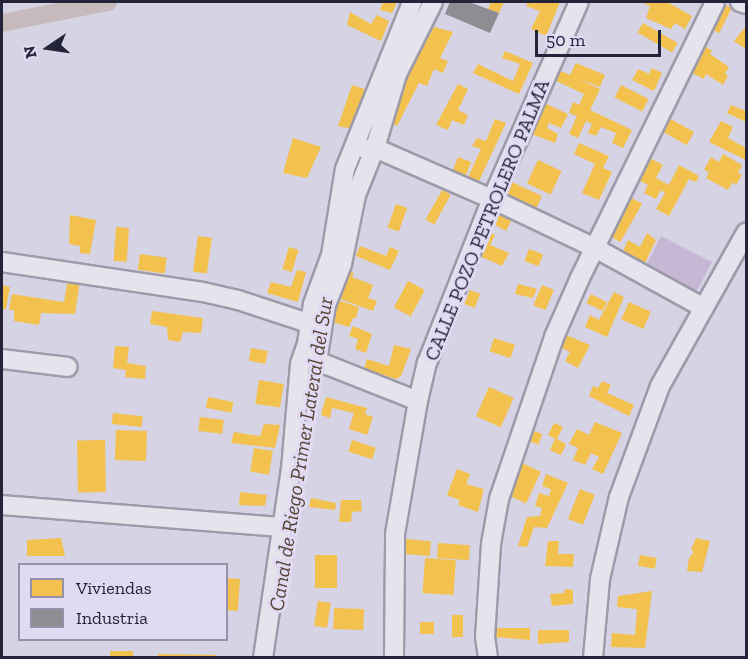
<!DOCTYPE html>
<html>
<head>
<meta charset="utf-8">
<style>
  body { margin:0 }
  #map { position:relative; width:748px; height:659px; overflow:hidden; background:#d6d3e4; font-family:"Zilla Slab",serif }
  div>[style] { position:absolute }
  .green>* { inset:0; background:#c6b7d5; transform-origin:0 0 }
  .homes>* { inset:0; background:#f2c14e; transform-origin:0 0 }
  .industry>* { inset:0; background:#8d8d92 }
  .canal>* { height:18px; margin:-9px; padding:0 9px; transform-origin:9px; border-radius:9px; background:#c7babc }
  .roads { filter:drop-shadow(2px 0 #9d9baa) drop-shadow(-2px 0 #9d9baa) drop-shadow(0 2px #9d9baa) drop-shadow(0 -2px #9d9baa) }
  .minor>* { height:18px; margin:-9px; padding:0 9px; transform-origin:9px; border-radius:9px; background:#e5e3ec }
  span { translate:-50% -50%; white-space:nowrap; text-align:center; line-height:1.15; -webkit-text-stroke:6px #e0dbf3; paint-order:stroke }
  .street-label { font-size:20px; color:#232339 }
  .water-label { font-size:21px; color:#574334; font-style:italic }
  .frame { position:absolute; inset:0; border:3px solid #232339; pointer-events:none }
  .legend { position:absolute; left:18px; top:563px; width:210px; height:78px; box-sizing:border-box; background:#e0dbf3; border:2px solid #9491a9; margin:0; padding:8px 10px; list-style:none; font-size:18px; color:#232339 }
  .legend li { display:flex; align-items:center; gap:12px; height:30px }
  .legend b { width:30px; border:2px solid #9491a9 }
  .north { position:absolute; left:18px; top:18px; width:60px; height:60px; -webkit-text-stroke:4px #e0dbf3; paint-order:stroke; rotate:257deg; font-size:16px; font-weight:700; line-height:24px; text-align:center; color:#232339 }
  .north::after { content:''; display:block; margin:auto; width:21px; height:27px; background:#232339; clip-path:polygon(50% 0,100% 100%,50% 72%,0 100%) }
  .scale { position:absolute; left:535px; top:30px; width:126px; height:27px; box-sizing:border-box; border:3px solid #232339; border-top:0; padding-left:8px; font-size:18px; line-height:21px; white-space:nowrap; color:#232339; -webkit-text-stroke:4px #e0dbf3; paint-order:stroke }
</style>
</head>
<body>
<div id="map">
  <div class="green">
    <div style="left:661px;top:236px;width:57px;height:33px;rotate:27deg"></div>
  </div>
  <div class="homes">
    <div style="clip-path:polygon(383px 2px,397px 2px,392px 13px,380px 10px)"></div>
    <div style="clip-path:polygon(491px 2px,504px 2px,499px 13px,488px 9px)"></div>
    <div style="clip-path:polygon(528px 2px,560px 2px,546px 36px,531px 29px,540px 11px,526px 6px)"></div>
    <div style="clip-path:polygon(641px 2px,667px 2px,692px 16px,685px 29px,675px 23px,671px 29px,646px 18px,650px 6px)"></div>
    <div style="left:722px;top:3px;width:11px;height:28px;rotate:27deg"></div>
    <div style="clip-path:polygon(350px 12px,371px 24px,377px 15px,389px 21px,381px 41px,347px 25px)"></div>
    <div style="left:643px;top:23px;width:40px;height:11px;rotate:30deg"></div>
    <div style="clip-path:polygon(746px 26px,746px 49px,734px 41px)"></div>
    <div style="clip-path:polygon(434px 27px,453px 32px,440px 58px,448px 61px,443px 73px,434px 69px,427px 86px,419px 83px,397px 126px,385px 119px)"></div>
    <div style="clip-path:polygon(704px 45px,712px 51px,710px 54px,729px 67px,725px 74px,728px 76px,723px 85px,706px 74px,704px 79px,690px 72px)"></div>
    <div style="clip-path:polygon(505px 51px,533px 63px,519px 94px,473px 73px,478px 64px,513px 81px,520px 64px,502px 58px)"></div>
    <div style="clip-path:polygon(576px 63px,605px 75px,600px 87px,579px 79px,600px 89px,590px 110px,632px 130px,623px 148px,612px 143px,616px 133px,601px 127px,596px 136px,588px 133px,592px 124px,586px 121px,578px 138px,569px 134px,577px 116px,569px 113px,573px 102px,579px 105px,584px 94px,552px 79px,556px 69px,570px 75px)"></div>
    <div style="clip-path:polygon(652px 68px,662px 73px,654px 91px,632px 80px,638px 69px,649px 74px)"></div>
    <div style="clip-path:polygon(458px 84px,468px 89px,458px 110px,468px 115px,464px 125px,452px 120px,448px 130px,436px 125px)"></div>
    <div style="clip-path:polygon(352px 85px,370px 91px,359px 130px,338px 126px)"></div>
    <div style="left:621px;top:85px;width:31px;height:14px;rotate:27deg"></div>
    <div style="clip-path:polygon(542px 102px,568px 114px,561px 128px,549px 123px,547px 128px,558px 134px,555px 143px,529px 133px)"></div>
    <div style="clip-path:polygon(731px 105px,746px 111px,746px 122px,727px 113px)"></div>
    <div style="left:667px;top:117px;width:31px;height:15px;rotate:29deg"></div>
    <div style="clip-path:polygon(495px 119px,506px 123px,479px 181px,468px 177px,481px 149px,472px 146px,477px 138px,486px 141px)"></div>
    <div style="clip-path:polygon(721px 121px,733px 127px,728px 138px,746px 148px,746px 160px,709px 142px)"></div>
    <div style="clip-path:polygon(293px 138px,321px 147px,307px 178px,283px 173px)"></div>
    <div style="clip-path:polygon(579px 143px,609px 156px,603px 168px,612px 172px,599px 200px,582px 193px,595px 164px,574px 154px)"></div>
    <div style="clip-path:polygon(723px 154px,742px 165px,738px 173px,742px 175px,736px 185px,733px 182px,728px 190px,706px 178px,709px 172px,704px 170px,711px 157px,719px 162px)"></div>
    <div style="clip-path:polygon(646px 156px,663px 165px,656px 178px,669px 185px,679px 165px,699px 176px,696px 182px,689px 179px,669px 216px,656px 209px,665px 193px,661px 190px,656px 199px,644px 193px,648px 185px,635px 178px)"></div>
    <div style="left:458px;top:157px;width:14px;height:16px;rotate:21deg"></div>
    <div style="left:538px;top:160px;width:26px;height:26px;rotate:25deg"></div>
    <div style="left:512px;top:182px;width:33px;height:13px;rotate:25deg"></div>
    <div style="left:442px;top:190px;width:10px;height:34px;rotate:29deg"></div>
    <div style="left:630px;top:197px;width:14px;height:44px;rotate:30deg"></div>
    <div style="left:396px;top:204px;width:12px;height:25px;rotate:20deg"></div>
    <div style="left:492px;top:210px;width:22px;height:12px;rotate:27deg"></div>
    <div style="clip-path:polygon(70px 215px,96px 220px,90px 254px,80px 253px,80px 246px,69px 244px)"></div>
    <div style="left:116px;top:227px;width:13px;height:34px;rotate:4deg"></div>
    <div style="clip-path:polygon(482px 229px,495px 235px,490px 245px,509px 253px,502px 266px,473px 253px)"></div>
    <div style="clip-path:polygon(647px 233px,656px 240px,645px 263px,623px 251px,628px 240px,640px 247px)"></div>
    <div style="left:198px;top:236px;width:14px;height:36px;rotate:8deg"></div>
    <div style="clip-path:polygon(360px 246px,386px 256px,390px 247px,399px 251px,390px 270px,356px 256px)"></div>
    <div style="left:289px;top:247px;width:10px;height:23px;rotate:17deg"></div>
    <div style="left:529px;top:249px;width:15px;height:13px;rotate:20deg"></div>
    <div style="left:140px;top:254px;width:27px;height:16px;rotate:8deg"></div>
    <div style="clip-path:polygon(297px 270px,306px 272px,298px 302px,267px 293px,271px 282px,291px 287px)"></div>
    <div style="clip-path:polygon(348px 271px,354px 273px,352px 277px,373px 285px,368px 298px,377px 301px,373px 311px,338px 298px)"></div>
    <div style="clip-path:polygon(68px 279px,80px 280px,75px 314px,41px 313px,39px 325px,14px 321px,14px 310px,9px 310px,12px 294px,64px 302px)"></div>
    <div style="left:408px;top:281px;width:19px;height:30px;rotate:28deg"></div>
    <div style="clip-path:polygon(518px 284px,537px 289px,533px 298px,515px 294px)"></div>
    <div style="clip-path:polygon(2px 285px,10px 287px,6px 309px,2px 309px)"></div>
    <div style="left:542px;top:285px;width:13px;height:22px;rotate:23deg"></div>
    <div style="left:470px;top:290px;width:11px;height:15px;rotate:22deg"></div>
    <div style="clip-path:polygon(614px 292px,624px 297px,607px 337px,585px 327px,590px 315px,599px 320px)"></div>
    <div style="left:591px;top:294px;width:18px;height:10px;rotate:27deg"></div>
    <div style="clip-path:polygon(338px 300px,359px 307px,356px 318px,353px 318px,349px 327px,332px 322px)"></div>
    <div style="left:629px;top:302px;width:24px;height:19px;rotate:24deg"></div>
    <div style="clip-path:polygon(152px 311px,203px 318px,201px 333px,183px 332px,180px 342px,168px 340px,167px 327px,150px 324px)"></div>
    <div style="clip-path:polygon(353px 326px,372px 334px,366px 353px,355px 349px,358px 339px,349px 336px)"></div>
    <div style="clip-path:polygon(561px 333px,590px 345px,578px 368px,565px 361px,570px 352px,556px 345px)"></div>
    <div style="left:494px;top:338px;width:22px;height:14px;rotate:18deg"></div>
    <div style="clip-path:polygon(394px 345px,411px 349px,401px 376px,396px 379px,364px 369px,367px 359px,389px 366px)"></div>
    <div style="clip-path:polygon(115px 346px,129px 347px,127px 363px,146px 366px,145px 379px,125px 377px,126px 370px,113px 368px)"></div>
    <div style="left:251px;top:348px;width:17px;height:13px;rotate:10deg"></div>
    <div style="left:259px;top:380px;width:25px;height:24px;rotate:9deg"></div>
    <div style="clip-path:polygon(602px 381px,611px 385px,607px 393px,634px 405px,629px 416px,589px 396px,593px 386px,598px 388px)"></div>
    <div style="left:489px;top:387px;width:27px;height:32px;rotate:24deg"></div>
    <div style="left:208px;top:397px;width:26px;height:11px;rotate:11deg"></div>
    <div style="clip-path:polygon(326px 397px,367px 408px,365px 414px,373px 417px,367px 435px,349px 429px,354px 413px,332px 408px,330px 418px,321px 415px)"></div>
    <div style="left:113px;top:413px;width:30px;height:11px;rotate:6deg"></div>
    <div style="left:200px;top:417px;width:24px;height:14px;rotate:7deg"></div>
    <div style="clip-path:polygon(595px 422px,622px 433px,603px 474px,592px 469px,599px 457px,591px 453px,585px 465px,573px 460px,578px 448px,569px 444px,577px 429px,589px 435px)"></div>
    <div style="clip-path:polygon(554px 423px,563px 427px,557px 439px,566px 444px,561px 455px,550px 450px,555px 439px,548px 435px)"></div>
    <div style="clip-path:polygon(264px 424px,280px 425px,275px 448px,231px 443px,234px 432px,260px 436px)"></div>
    <div style="left:116px;top:430px;width:31px;height:30px;rotate:2deg"></div>
    <div style="left:531px;top:430px;width:12px;height:11px;rotate:20deg"></div>
    <div style="left:105px;top:440px;width:52px;height:28px;rotate:89deg"></div>
    <div style="left:352px;top:440px;width:25px;height:12px;rotate:18deg"></div>
    <div style="left:254px;top:448px;width:19px;height:24px;rotate:9deg"></div>
    <div style="left:520px;top:462px;width:23px;height:35px;rotate:25deg"></div>
    <div style="left:457px;top:469px;width:14px;height:28px;rotate:21deg"></div>
    <div style="clip-path:polygon(546px 474px,568px 483px,547px 528px,534px 527px,527px 547px,518px 546px,527px 517px,540px 516px,542px 508px,535px 506px,539px 493px,549px 496px,551px 489px,542px 486px)"></div>
    <div style="clip-path:polygon(466px 484px,484px 489px,478px 512px,458px 505px)"></div>
    <div style="left:580px;top:489px;width:16px;height:32px;rotate:22deg"></div>
    <div style="clip-path:polygon(240px 492px,267px 495px,265px 506px,239px 505px)"></div>
    <div style="clip-path:polygon(311px 498px,336px 503px,335px 510px,309px 507px)"></div>
    <div style="clip-path:polygon(341px 500px,361px 500px,362px 511px,352px 512px,351px 522px,339px 522px)"></div>
    <div style="clip-path:polygon(61px 538px,65px 556px,27px 556px,27px 540px)"></div>
    <div style="clip-path:polygon(696px 538px,710px 541px,702px 572px,687px 571px,689px 558px,694px 552px,691px 550px)"></div>
    <div style="left:406px;top:539px;width:25px;height:15px;rotate:5deg"></div>
    <div style="clip-path:polygon(548px 541px,559px 541px,558px 554px,574px 554px,573px 567px,545px 566px)"></div>
    <div style="left:438px;top:543px;width:32px;height:15px;rotate:4deg"></div>
    <div style="left:315px;top:555px;width:22px;height:33px"></div>
    <div style="left:640px;top:555px;width:17px;height:11px;rotate:10deg"></div>
    <div style="left:425px;top:558px;width:31px;height:35px;rotate:4deg"></div>
    <div style="left:226px;top:578px;width:14px;height:32px;rotate:4deg"></div>
    <div style="clip-path:polygon(565px 589px,573px 590px,573px 604px,552px 606px,550px 594px,564px 593px)"></div>
    <div style="clip-path:polygon(652px 591px,645px 648px,611px 647px,612px 633px,635px 635px,637px 609px,617px 607px,618px 596px)"></div>
    <div style="left:318px;top:601px;width:13px;height:25px;rotate:9deg"></div>
    <div style="left:334px;top:608px;width:30px;height:21px;rotate:2deg"></div>
    <div style="left:452px;top:615px;width:11px;height:22px"></div>
    <div style="left:420px;top:622px;width:14px;height:12px"></div>
    <div style="clip-path:polygon(494px 628px,530px 628px,530px 640px,494px 637px)"></div>
    <div style="clip-path:polygon(538px 630px,569px 630px,569px 642px,538px 644px)"></div>
    <div style="left:110px;top:651px;width:23px;height:7px"></div>
    <div style="clip-path:polygon(158px 654px,216px 655px,216px 658px,158px 658px)"></div>
  </div>
  <div class="industry">
    <div style="clip-path:polygon(450px 2px,469px 2px,499px 13px,490px 33px,445px 14px)"></div>
  </div>
  <div class="canal">
    <div style="left:2px;top:23px;width:108px;rotate:-11.2deg"></div>
  </div>
  <div class="roads">
    <div class="minor">
      <div style="left:740px;top:2px;width:6px;rotate:18deg"></div>
      <div style="left:365px;top:149px;width:10px;rotate:-6deg"></div>
      <div style="left:375px;top:148px;width:128px;rotate:23.6deg"></div>
      <div style="left:492px;top:199px;width:114px;rotate:25.4deg"></div>
      <div style="left:595px;top:248px;width:124px;rotate:28.8deg"></div>
      <div style="left:2px;top:262px;width:203px;rotate:8.5deg"></div>
      <div style="left:203px;top:292px;width:36px;rotate:13deg"></div>
      <div style="left:238px;top:300px;width:77px;rotate:18.2deg"></div>
      <div style="left:2px;top:359px;width:66px;rotate:6.9deg"></div>
      <div style="left:418px;top:401px;width:109px;rotate:-158.4deg"></div>
      <div style="left:317px;top:361px;width:57px;rotate:-80.9deg"></div>
      <div style="left:326px;top:305px;width:44px;rotate:-68.7deg"></div>
      <div style="left:342px;top:264px;width:70px;rotate:-78.5deg"></div>
      <div style="left:356px;top:195px;width:51px;rotate:-68deg"></div>
      <div style="left:375px;top:148px;width:77px;rotate:-73.4deg"></div>
      <div style="left:397px;top:74px;width:80px;rotate:-63.4deg"></div>
      <div style="left:2px;top:505px;width:280px;rotate:4.5deg"></div>
      <div style="left:263px;top:658px;width:191px;rotate:-81.6deg"></div>
      <div style="left:291px;top:469px;width:105px;rotate:-85.1deg"></div>
      <div style="left:300px;top:364px;width:21px;rotate:-71deg"></div>
      <div style="left:307px;top:344px;width:40px;rotate:-81.5deg"></div>
      <div style="left:313px;top:304px;width:52px;rotate:-69.8deg"></div>
      <div style="left:331px;top:255px;width:87px;rotate:-80.8deg"></div>
      <div style="left:345px;top:169px;width:180px;rotate:-68.1deg"></div>
      <div style="left:394px;top:658px;width:124px;rotate:-89.5deg"></div>
      <div style="left:395px;top:534px;width:135px;rotate:-80.2deg"></div>
      <div style="left:418px;top:401px;width:39px;rotate:-77deg"></div>
      <div style="left:427px;top:363px;width:176px;rotate:-68.4deg"></div>
      <div style="left:492px;top:199px;width:215px;rotate:-66.2deg"></div>
      <div style="left:488px;top:658px;width:21px;rotate:-98deg"></div>
      <div style="left:485px;top:637px;width:93px;rotate:-86.3deg"></div>
      <div style="left:491px;top:544px;width:46px;rotate:-79.9deg"></div>
      <div style="left:499px;top:499px;width:171px;rotate:-71.2deg"></div>
      <div style="left:554px;top:337px;width:64px;rotate:-66.2deg"></div>
      <div style="left:580px;top:278px;width:307px;rotate:-63.9deg"></div>
      <div style="left:593px;top:658px;width:79px;rotate:-84.9deg"></div>
      <div style="left:600px;top:579px;width:84px;rotate:-77deg"></div>
      <div style="left:619px;top:497px;width:118px;rotate:-69.7deg"></div>
      <div style="left:660px;top:386px;width:176px;rotate:-60.7deg"></div>
    </div>
  </div>
  <div class="street-label">
    <span style="left:487px;top:220px;rotate:-68deg">CALLE POZO PETROLERO PALMA</span>
  </div>
  <div class="water-label">
    <span style="left:301px;top:454px;rotate:-81deg">Canal de Riego Primer Lateral del Sur</span>
  </div>
  <div class="frame"></div>
  <ul class="legend">
  <li><b style="height:16px;background:#f2c14e"></b>Viviendas</li>
  <li><b style="height:16px;background:#8d8d92"></b>Industria</li>
  </ul>
  <div class="north">N</div>
  <div class="scale">50 m</div>
</div>
</body>
</html>
